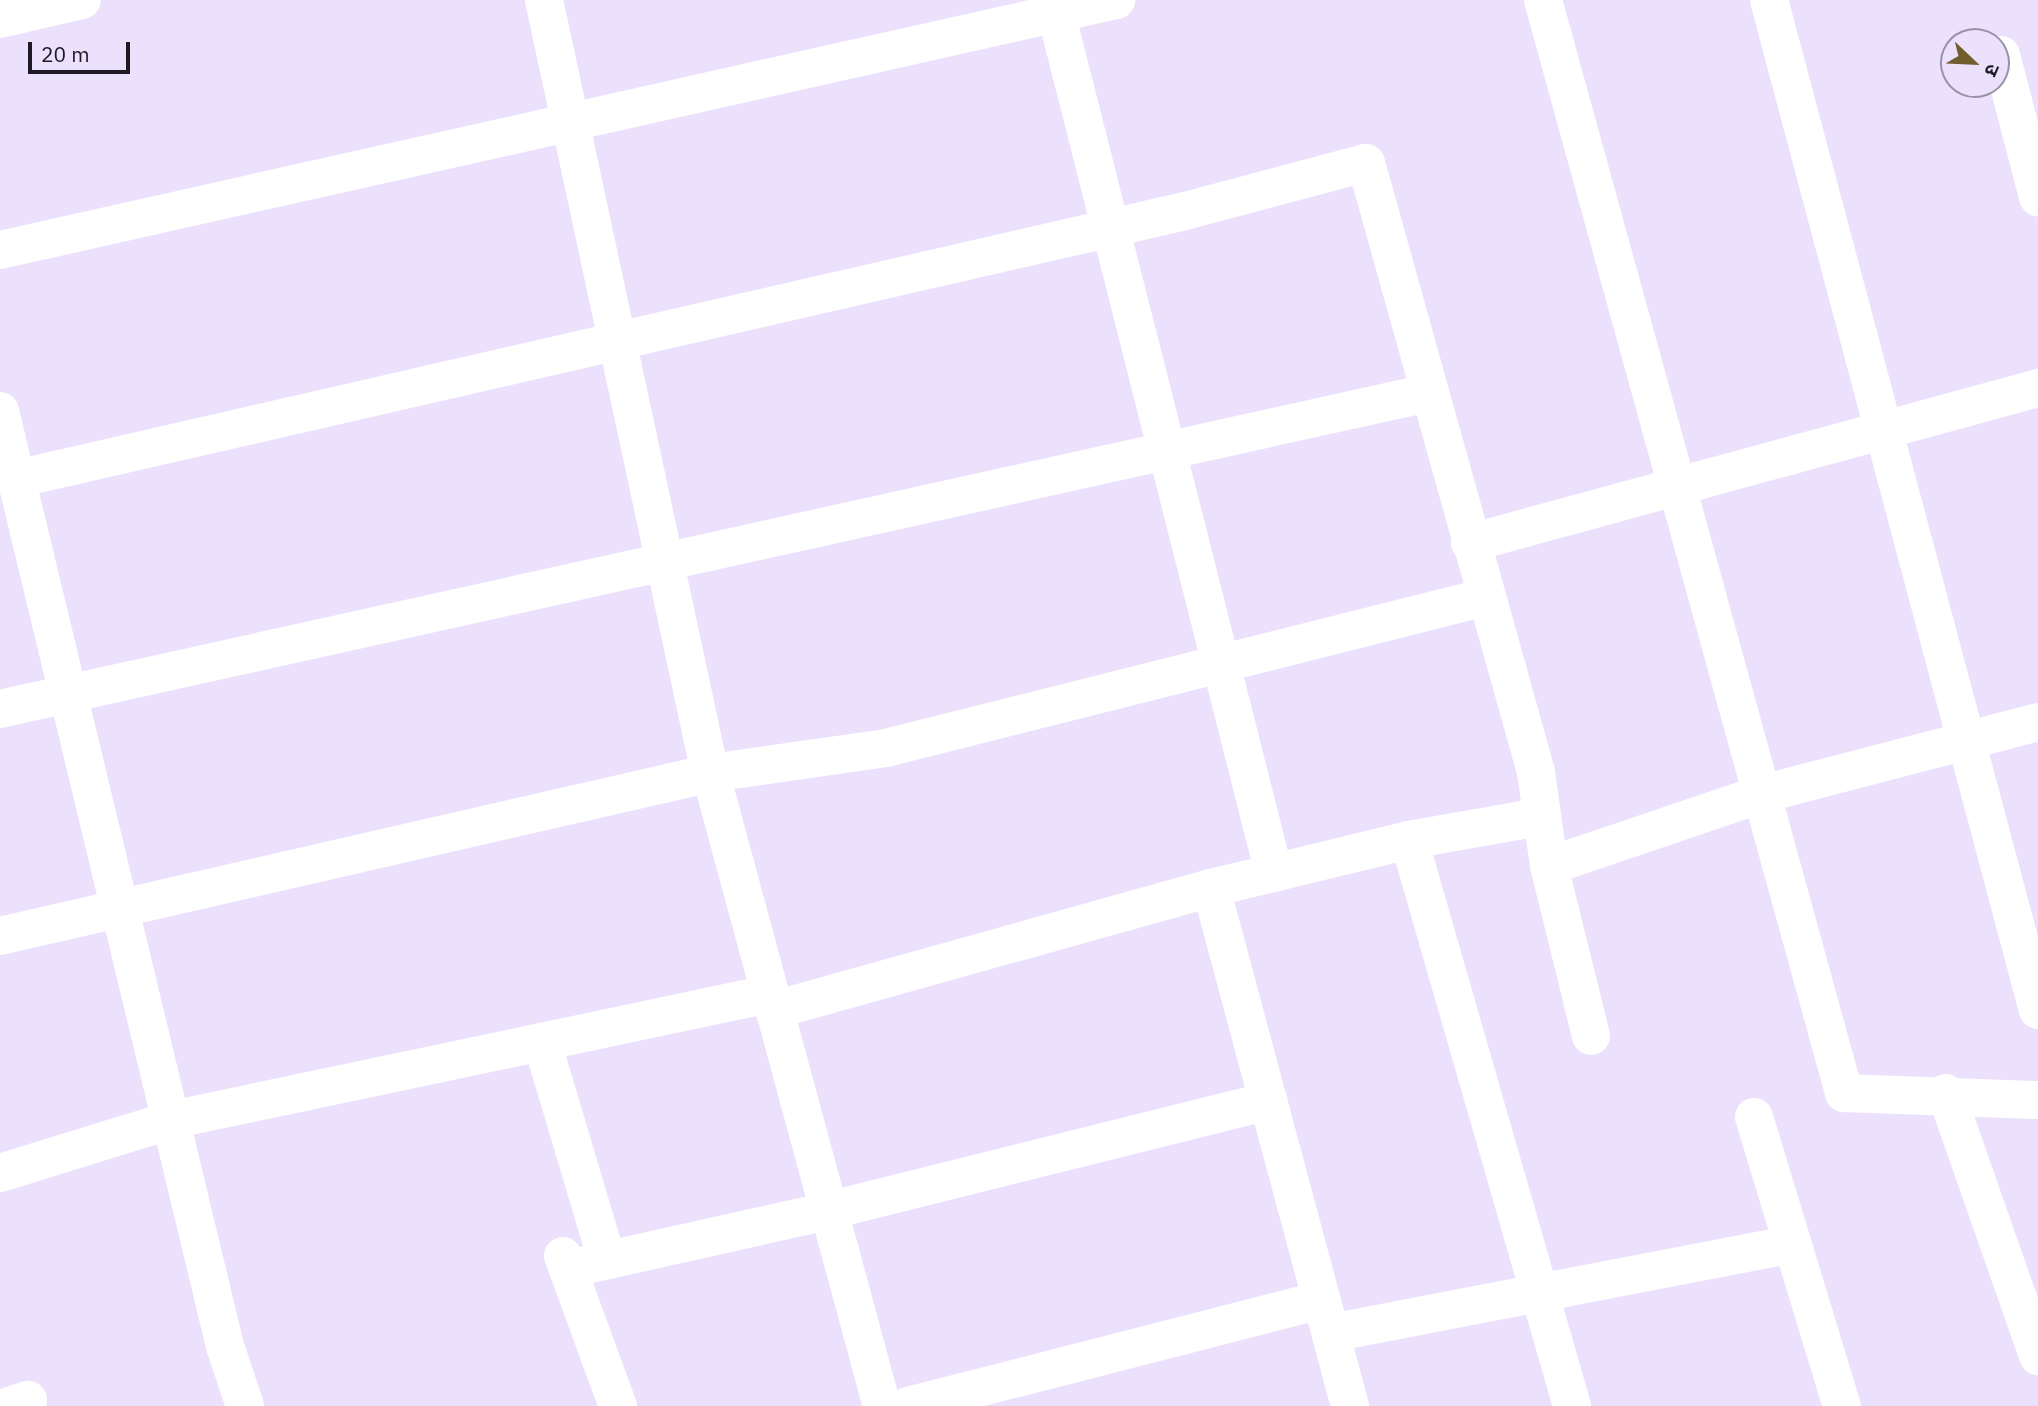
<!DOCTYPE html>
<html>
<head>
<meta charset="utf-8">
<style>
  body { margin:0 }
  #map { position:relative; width:2038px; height:1406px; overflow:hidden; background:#ebe1fd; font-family:"IBM Plex Sans","Noto Sans Devanagari",sans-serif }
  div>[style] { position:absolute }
  .minor>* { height:38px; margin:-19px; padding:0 19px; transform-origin:19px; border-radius:19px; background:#fff }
  .major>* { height:38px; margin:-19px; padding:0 19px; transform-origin:19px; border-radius:19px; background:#fff }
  span { translate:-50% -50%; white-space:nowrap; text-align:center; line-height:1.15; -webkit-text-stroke:5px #ebe1fd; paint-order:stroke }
  .north { position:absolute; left:1940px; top:28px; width:70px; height:70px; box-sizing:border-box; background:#ebe1fd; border:2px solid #9991a6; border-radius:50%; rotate:113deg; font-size:19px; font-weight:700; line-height:28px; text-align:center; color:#1e1a24 }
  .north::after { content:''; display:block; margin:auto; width:24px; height:32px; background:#725d2c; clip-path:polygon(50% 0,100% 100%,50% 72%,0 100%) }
  .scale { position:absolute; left:28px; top:42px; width:102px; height:32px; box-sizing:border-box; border:4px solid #1e1a24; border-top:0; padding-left:9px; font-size:21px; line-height:24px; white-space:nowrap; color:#1e1a24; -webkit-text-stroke:5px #ebe1fd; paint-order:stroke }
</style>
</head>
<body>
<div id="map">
  <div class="minor">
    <div style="left:544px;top:0;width:781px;rotate:77.88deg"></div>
    <div style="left:708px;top:764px;width:665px;rotate:74.84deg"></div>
    <div style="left:1543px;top:0;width:1134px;rotate:74.6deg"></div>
    <div style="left:1844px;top:1093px;width:194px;rotate:2.1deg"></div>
    <div style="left:1769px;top:0;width:1045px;rotate:75.09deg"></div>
    <div style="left:1056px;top:13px;width:887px;rotate:75.78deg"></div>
    <div style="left:0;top:19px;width:84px;rotate:-13deg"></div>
    <div style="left:2001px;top:55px;width:147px;rotate:75.4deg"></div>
    <div style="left:0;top:250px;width:1144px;rotate:-12.63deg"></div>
    <div style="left:16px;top:479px;width:1199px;rotate:-12.91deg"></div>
    <div style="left:1185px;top:211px;width:187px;rotate:-14.9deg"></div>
    <div style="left:1366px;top:163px;width:632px;rotate:74.4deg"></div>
    <div style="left:1536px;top:772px;width:95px;rotate:82.1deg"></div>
    <div style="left:1549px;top:866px;width:175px;rotate:76.1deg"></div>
    <div style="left:1470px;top:543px;width:589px;rotate:-15.26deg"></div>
    <div style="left:0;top:709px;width:1463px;rotate:-12.48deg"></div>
    <div style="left:1409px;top:840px;width:589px;rotate:73.93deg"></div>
    <div style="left:1549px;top:866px;width:225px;rotate:-18.7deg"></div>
    <div style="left:1762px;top:794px;width:285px;rotate:-14.6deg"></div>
    <div style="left:1211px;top:888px;width:536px;rotate:74.98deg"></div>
    <div style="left:0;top:936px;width:729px;rotate:-12.91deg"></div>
    <div style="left:711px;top:773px;width:177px;rotate:-8.1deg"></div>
    <div style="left:886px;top:748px;width:619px;rotate:-14.13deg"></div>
    <div style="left:774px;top:1010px;width:454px;rotate:-15.6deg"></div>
    <div style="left:1211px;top:888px;width:204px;rotate:-13.6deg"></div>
    <div style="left:1409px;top:840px;width:133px;rotate:-10deg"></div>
    <div style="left:542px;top:1042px;width:227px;rotate:73.4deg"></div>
    <div style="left:1946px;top:1093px;width:279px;rotate:70.7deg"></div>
    <div style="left:1754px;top:1117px;width:302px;rotate:73.1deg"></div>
    <div style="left:0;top:1173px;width:179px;rotate:-17.2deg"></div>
    <div style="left:171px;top:1120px;width:611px;rotate:-11.9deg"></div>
    <div style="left:563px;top:1256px;width:160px;rotate:69.9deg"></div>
    <div style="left:568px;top:1269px;width:265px;rotate:-12.6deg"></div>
    <div style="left:827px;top:1211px;width:455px;rotate:-14deg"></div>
    <div style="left:1331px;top:1333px;width:470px;rotate:-10.9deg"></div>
    <div style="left:9px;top:1406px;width:20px;rotate:-18deg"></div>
    <div style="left:908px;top:1406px;width:427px;rotate:-14.4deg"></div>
  </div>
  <div class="major">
    <div style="left:0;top:411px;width:962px;rotate:76.47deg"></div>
    <div style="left:225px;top:1346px;width:63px;rotate:71.6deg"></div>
  </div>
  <div class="north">उ</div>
  <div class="scale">20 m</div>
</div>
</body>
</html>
